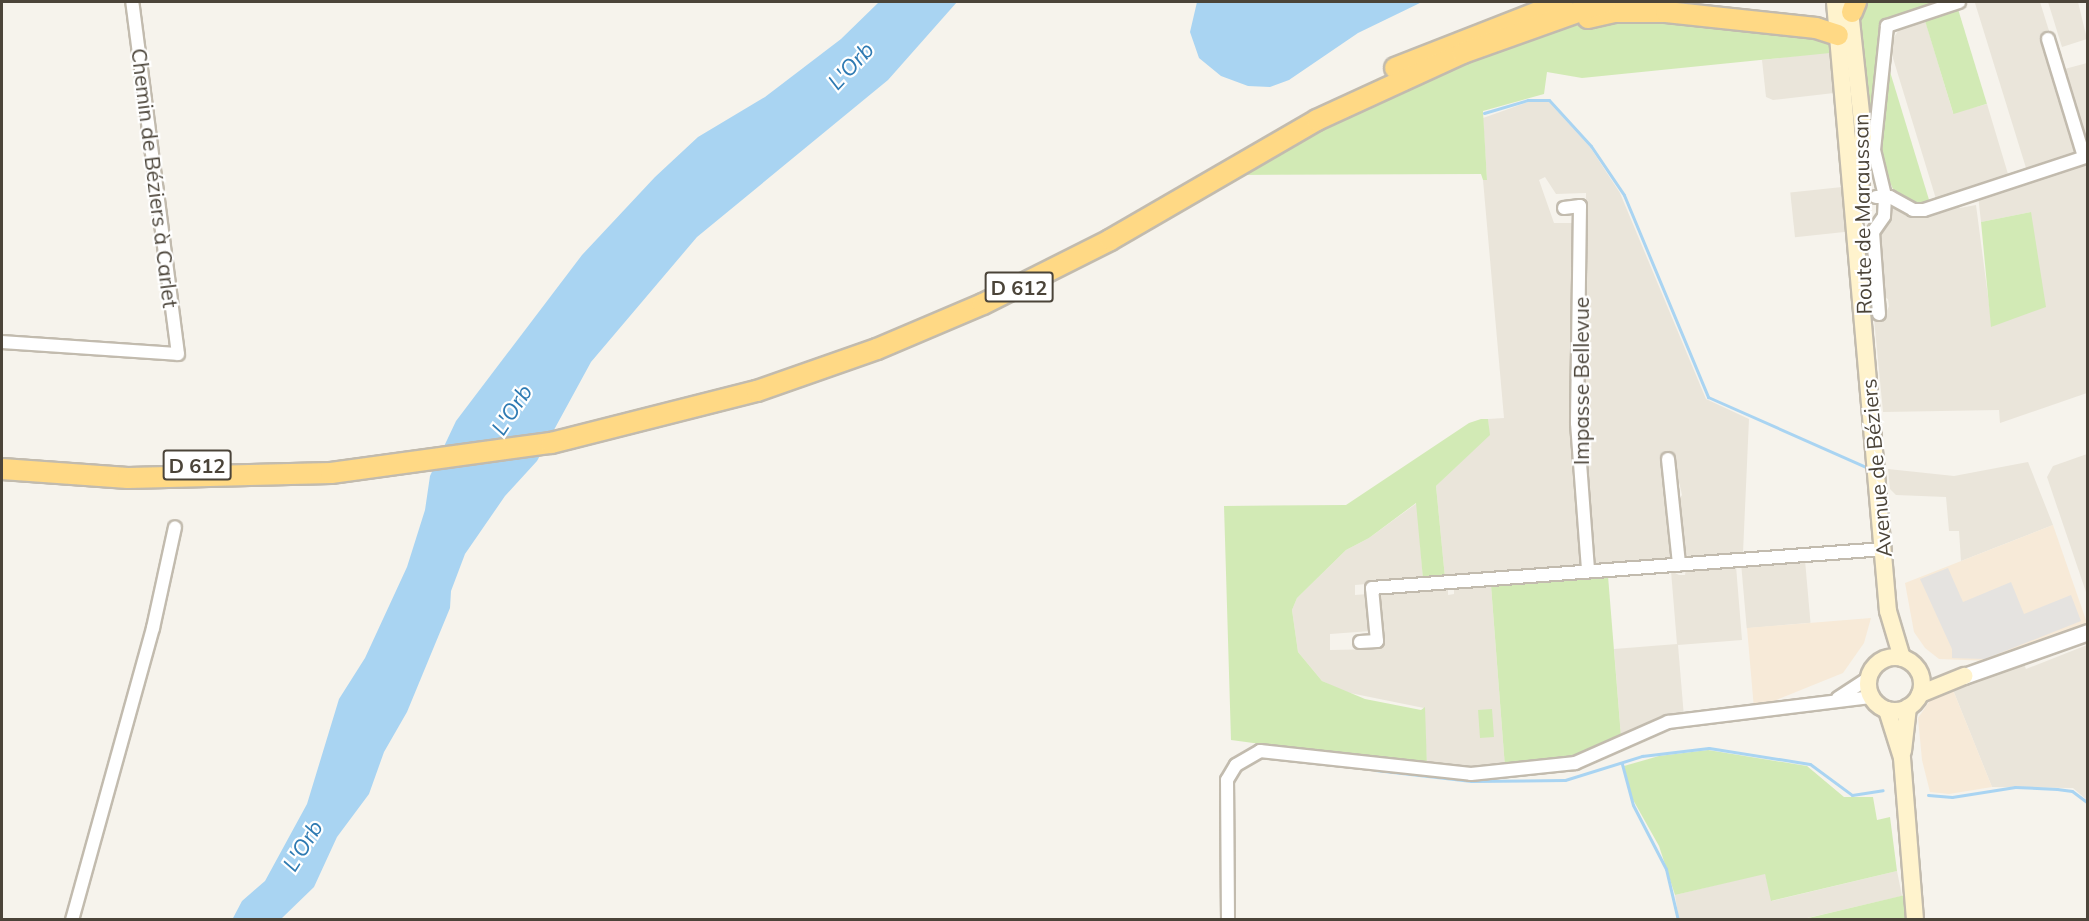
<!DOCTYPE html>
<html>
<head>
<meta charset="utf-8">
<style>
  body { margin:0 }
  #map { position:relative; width:2089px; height:921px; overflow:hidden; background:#f6f3ec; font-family:Mulish,sans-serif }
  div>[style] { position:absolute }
  .residential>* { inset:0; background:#eae5da; transform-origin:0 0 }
  .commercial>* { inset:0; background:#f7ead8 }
  .green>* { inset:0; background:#d2eab5; transform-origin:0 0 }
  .parking>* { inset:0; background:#e5e3e0 }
  .water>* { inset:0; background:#a9d4f2 }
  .stream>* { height:3px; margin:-1.5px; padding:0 1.5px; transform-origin:1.5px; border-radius:1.5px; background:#a9d4f2 }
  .roads { filter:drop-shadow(2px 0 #c2bbae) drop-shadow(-2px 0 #c2bbae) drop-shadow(0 2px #c2bbae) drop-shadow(0 -2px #c2bbae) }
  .minor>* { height:12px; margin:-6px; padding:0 6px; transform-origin:6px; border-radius:6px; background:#fff }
  .tertiary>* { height:15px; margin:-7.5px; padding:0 7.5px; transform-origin:7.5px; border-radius:7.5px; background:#fff }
  .secondary>* { height:16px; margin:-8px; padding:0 8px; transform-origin:8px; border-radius:8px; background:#fff3cd }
  .secondary>.ring { margin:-8px; padding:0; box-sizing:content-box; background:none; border:16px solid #fff3cd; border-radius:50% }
  .trunk>* { height:20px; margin:-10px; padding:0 10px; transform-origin:10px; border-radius:10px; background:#ffd985 }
  span { translate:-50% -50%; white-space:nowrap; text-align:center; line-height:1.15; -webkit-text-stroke:4.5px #fff; paint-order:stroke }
  .shield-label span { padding:2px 4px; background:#fff; border:2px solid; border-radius:4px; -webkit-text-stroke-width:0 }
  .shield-label { font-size:20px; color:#4b4439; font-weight:700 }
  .street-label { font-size:21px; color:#4b4439 }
  .water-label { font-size:22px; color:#2e7ab2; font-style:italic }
  .frame { position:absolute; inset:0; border:3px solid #4b4439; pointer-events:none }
</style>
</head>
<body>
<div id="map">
  <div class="residential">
    <div style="clip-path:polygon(1981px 2px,2040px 2px,2050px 34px,2042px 37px,2077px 148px,2073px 154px,2026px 168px,1975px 3px)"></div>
    <div style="clip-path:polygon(2048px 2px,2078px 2px,2087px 39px,2062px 47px)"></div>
    <div style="clip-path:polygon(1925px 20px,1953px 113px,1987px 104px,2008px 174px,1936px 199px,1889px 45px,1900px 28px)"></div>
    <div style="clip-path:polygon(1830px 52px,1834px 93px,1773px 100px,1766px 97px,1762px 60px)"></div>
    <div style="clip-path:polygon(2087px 63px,2087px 150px,2061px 70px)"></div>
    <div style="clip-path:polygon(1531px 101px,1548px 101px,1590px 147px,1620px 193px,1706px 399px,1749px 419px,1743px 553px,1690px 558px,1682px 550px,1677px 502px,1682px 495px,1673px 456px,1673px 559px,1598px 565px,1593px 560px,1583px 428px,1586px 193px,1556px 194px,1545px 177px,1539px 180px,1554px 223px,1574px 223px,1575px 370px,1571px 427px,1581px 562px,1577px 567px,1445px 578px,1436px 486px,1489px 435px,1488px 419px,1504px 418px,1483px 180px,1487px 179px,1483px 118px)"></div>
    <div style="clip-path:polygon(2087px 162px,2087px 393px,2000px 423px,1999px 410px,1883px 412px,1874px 319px,1884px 318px,1889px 306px,1888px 299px,1883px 297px,1877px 233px,1889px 221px,1891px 205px,1922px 216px,1956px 205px,1960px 208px,1976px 205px,1992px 327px,2031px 212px,1981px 222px,1978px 195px)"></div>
    <div style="left:1842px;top:187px;width:45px;height:52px;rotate:84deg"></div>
    <div style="clip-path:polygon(2087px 454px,2088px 454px,2087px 595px,2047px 477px,2053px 466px)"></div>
    <div style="clip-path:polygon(2028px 462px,2053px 525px,1961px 561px,1959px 531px,1949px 531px,1946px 497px,1896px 495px,1890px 489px,1888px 469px,1954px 476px)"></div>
    <div style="clip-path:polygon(1417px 503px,1423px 579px,1355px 585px,1355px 595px,1368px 594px,1371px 631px,1330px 634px,1330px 650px,1382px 649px,1377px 594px,1448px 588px,1448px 595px,1454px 594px,1454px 588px,1491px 585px,1505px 767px,1427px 766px,1424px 708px,1345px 692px,1322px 681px,1298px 652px,1292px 610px,1297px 598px,1346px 550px,1369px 538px)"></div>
    <div style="left:1805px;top:560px;width:63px;height:64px;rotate:85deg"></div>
    <div style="clip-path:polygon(1736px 566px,1742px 640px,1678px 645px,1684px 717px,1649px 723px,1621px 737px,1614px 649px,1677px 644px,1671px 571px,1679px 575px,1685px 575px,1686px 569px)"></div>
    <div style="clip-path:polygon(2087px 645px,2087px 800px,2073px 788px,1992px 787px,1953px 690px,2023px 662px,2026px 669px)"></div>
    <div style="clip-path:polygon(1897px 871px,1902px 896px,1803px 919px,1679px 920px,1675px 895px,1765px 873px,1772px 901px)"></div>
  </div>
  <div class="commercial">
    <div style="clip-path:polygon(2053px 525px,2087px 623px,1991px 661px,1939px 659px,1925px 648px,1914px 632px,1905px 583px)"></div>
    <div style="clip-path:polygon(1871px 618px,1864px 643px,1843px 673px,1754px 709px,1747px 628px)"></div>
    <div style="clip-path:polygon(1953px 690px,1976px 747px,1992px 787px,1949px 794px,1930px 792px,1922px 760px,1918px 718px,1931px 699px)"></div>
  </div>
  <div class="green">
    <div style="clip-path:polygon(1868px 2px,1950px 2px,1891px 19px,1869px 156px,1858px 32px,1859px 15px)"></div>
    <div style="left:1958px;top:9px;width:99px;height:35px;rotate:73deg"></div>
    <div style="clip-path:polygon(1616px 16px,1828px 35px,1830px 53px,1582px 78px,1547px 72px,1544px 94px,1483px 111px,1487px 180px,1483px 180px,1481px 174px,1231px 175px,1404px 87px,1566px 28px)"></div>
    <div style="clip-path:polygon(1884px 52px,1930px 203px,1919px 206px,1895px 194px,1878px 154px)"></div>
    <div style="clip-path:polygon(2031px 212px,2046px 307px,1991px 327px,1981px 222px)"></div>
    <div style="clip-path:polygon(1481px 419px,1488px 419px,1490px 435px,1436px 486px,1445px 578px,1423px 579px,1416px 503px,1369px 538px,1346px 550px,1297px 598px,1292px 610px,1298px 652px,1322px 681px,1365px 699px,1421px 710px,1425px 707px,1427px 766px,1231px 740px,1224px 506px,1346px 505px,1469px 423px)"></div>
    <div style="clip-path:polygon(1608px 576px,1621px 737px,1573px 759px,1505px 767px,1491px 585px)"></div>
    <div style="left:1492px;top:709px;width:28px;height:14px;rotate:86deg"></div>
    <div style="clip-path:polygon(1708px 750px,1807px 766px,1844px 797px,1873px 797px,1877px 820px,1890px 817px,1897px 871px,1771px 901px,1765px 874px,1675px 895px,1659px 846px,1632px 798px,1624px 766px,1659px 756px)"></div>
    <div style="clip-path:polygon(1905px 895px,1908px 919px,1800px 920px)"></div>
  </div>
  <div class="parking">
    <div style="clip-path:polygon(1948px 568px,1963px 602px,2011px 582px,2024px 614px,2071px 595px,2081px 621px,1985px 659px,1952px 658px,1952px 649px,1920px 579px)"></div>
  </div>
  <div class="water">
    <div style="clip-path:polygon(879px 2px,957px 2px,888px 80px,697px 237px,591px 362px,537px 461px,505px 496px,465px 554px,451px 591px,450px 608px,407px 712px,384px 752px,369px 794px,337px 837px,314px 887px,281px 919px,232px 920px,242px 901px,265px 881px,307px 804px,339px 699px,365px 658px,407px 567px,425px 510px,430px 476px,456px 421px,582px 255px,655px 177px,698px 137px,765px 97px,841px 39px)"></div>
    <div style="clip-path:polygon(1197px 2px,1422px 2px,1358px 33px,1289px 80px,1270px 87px,1248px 86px,1221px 76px,1199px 58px,1190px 32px)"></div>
  </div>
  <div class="stream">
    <div style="left:1484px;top:113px;width:46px;rotate:-16.5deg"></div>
    <div style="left:1528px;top:100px;width:21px"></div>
    <div style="left:1549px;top:100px;width:62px;rotate:47.6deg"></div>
    <div style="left:1591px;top:146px;width:59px;rotate:56deg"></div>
    <div style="left:1624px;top:195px;width:219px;rotate:67.4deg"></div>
    <div style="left:1708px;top:397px;width:173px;rotate:23.9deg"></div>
    <div style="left:1622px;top:764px;width:42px;rotate:75deg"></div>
    <div style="left:1633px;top:805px;width:72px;rotate:62.7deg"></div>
    <div style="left:1666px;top:869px;width:52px;rotate:76.8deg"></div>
    <div style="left:1375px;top:770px;width:97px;rotate:6.5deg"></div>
    <div style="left:1471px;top:781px;width:94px;rotate:-0.6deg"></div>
    <div style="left:1565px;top:780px;width:81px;rotate:-17.3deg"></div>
    <div style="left:1642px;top:756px;width:67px;rotate:-6.8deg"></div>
    <div style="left:1709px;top:748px;width:102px;rotate:9deg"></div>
    <div style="left:1810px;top:764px;width:52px;rotate:36.4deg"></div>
    <div style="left:1852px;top:795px;width:31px;rotate:-9deg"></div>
    <div style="left:1928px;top:795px;width:24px;rotate:5deg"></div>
    <div style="left:1952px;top:797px;width:64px;rotate:-9deg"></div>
    <div style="left:2015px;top:787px;width:42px;rotate:2.7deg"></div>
    <div style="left:2057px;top:789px;width:15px;rotate:8deg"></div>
    <div style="left:2072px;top:791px;width:20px;rotate:37deg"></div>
  </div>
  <div class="roads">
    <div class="minor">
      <div style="left:2048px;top:39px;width:123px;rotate:73deg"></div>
      <div style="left:1876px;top:197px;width:14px"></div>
      <div style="left:1890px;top:197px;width:26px;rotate:29deg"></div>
      <div style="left:1913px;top:210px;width:11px"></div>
      <div style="left:1924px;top:210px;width:173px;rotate:-18.2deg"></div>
      <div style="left:1564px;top:208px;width:16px;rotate:-7deg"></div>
      <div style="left:1580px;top:206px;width:217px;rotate:90.8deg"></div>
      <div style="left:1577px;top:423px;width:148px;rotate:85.7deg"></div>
      <div style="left:1879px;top:314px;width:82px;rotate:-94.2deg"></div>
      <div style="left:1873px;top:232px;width:19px;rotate:-55deg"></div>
      <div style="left:1884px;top:216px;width:20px;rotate:-87deg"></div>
      <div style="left:1885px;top:196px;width:47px;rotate:-103.4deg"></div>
      <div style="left:1874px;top:150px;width:125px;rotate:-84deg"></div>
      <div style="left:1887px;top:26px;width:76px;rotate:-18.4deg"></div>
      <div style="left:2px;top:342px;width:176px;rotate:3.9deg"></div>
      <div style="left:178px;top:354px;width:355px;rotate:-97.4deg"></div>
      <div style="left:1668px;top:459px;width:106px;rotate:84deg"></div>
      <div style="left:1360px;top:642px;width:17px;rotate:-3deg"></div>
      <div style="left:1377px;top:641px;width:53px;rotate:-95.4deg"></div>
      <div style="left:1372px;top:588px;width:512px;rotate:-4.36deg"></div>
      <div style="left:1838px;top:698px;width:37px;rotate:-33deg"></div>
      <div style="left:72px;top:920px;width:303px;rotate:-74.5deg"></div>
      <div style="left:153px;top:628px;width:103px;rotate:-77.7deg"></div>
      <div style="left:1228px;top:920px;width:140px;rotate:-90.4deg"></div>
      <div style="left:1227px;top:780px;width:17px;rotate:-59deg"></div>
      <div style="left:1236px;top:765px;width:28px;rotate:-30deg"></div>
      <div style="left:1260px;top:751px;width:212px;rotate:6.2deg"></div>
      <div style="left:1471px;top:774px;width:105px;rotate:-6deg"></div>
      <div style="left:1575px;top:763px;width:102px;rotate:-23.8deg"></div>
      <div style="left:1668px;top:722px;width:206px;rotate:-7deg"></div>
    </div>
    <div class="tertiary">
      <div style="left:1964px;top:676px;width:132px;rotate:-19.5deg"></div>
    </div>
    <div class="secondary">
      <div style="left:1835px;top:2px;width:611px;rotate:85.03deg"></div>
      <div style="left:1888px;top:611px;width:49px;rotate:73.4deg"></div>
      <div style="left:1849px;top:2px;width:130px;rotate:83.8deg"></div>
      <div style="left:1863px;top:131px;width:67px;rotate:92.6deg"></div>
      <div class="ring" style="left:1868px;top:657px;width:38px;height:38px"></div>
      <div style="left:1920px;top:694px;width:48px;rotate:-22.2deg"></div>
      <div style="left:1887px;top:710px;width:50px;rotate:72.6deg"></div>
      <div style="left:1902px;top:758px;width:163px;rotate:85.4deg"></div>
      <div style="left:1903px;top:751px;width:44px;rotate:-83.5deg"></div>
    </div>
    <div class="trunk">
      <div style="left:1852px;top:12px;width:11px;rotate:-68deg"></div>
      <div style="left:1588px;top:18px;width:26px;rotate:-13deg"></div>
      <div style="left:1613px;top:12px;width:53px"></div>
      <div style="left:1666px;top:12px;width:151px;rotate:6.1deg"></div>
      <div style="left:1816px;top:28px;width:23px;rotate:18deg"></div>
      <div style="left:1395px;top:68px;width:180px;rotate:-21.4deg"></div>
      <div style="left:2px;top:469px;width:126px;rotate:4.1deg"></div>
      <div style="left:128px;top:478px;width:203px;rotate:-1.4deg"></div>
      <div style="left:331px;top:473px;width:222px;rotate:-7.8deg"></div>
      <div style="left:551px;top:443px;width:212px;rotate:-14.2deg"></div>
      <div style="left:757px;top:391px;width:127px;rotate:-19.3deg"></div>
      <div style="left:877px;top:349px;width:115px;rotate:-23deg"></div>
      <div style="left:983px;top:304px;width:142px;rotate:-26.7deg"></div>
      <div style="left:1110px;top:240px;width:239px;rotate:-30.1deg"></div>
      <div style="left:1317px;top:120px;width:161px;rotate:-24.7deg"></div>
      <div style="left:1463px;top:53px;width:152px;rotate:-19.6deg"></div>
    </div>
  </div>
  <div class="shield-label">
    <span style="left:1019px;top:287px">D 612</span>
    <span style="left:197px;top:465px">D 612</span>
  </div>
  <div class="street-label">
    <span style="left:155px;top:178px;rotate:83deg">Chemin de Béziers à Carlet</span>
    <span style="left:1862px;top:214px;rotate:-91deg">Route de Maraussan</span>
    <span style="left:1581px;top:381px;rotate:-90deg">Impasse Bellevue</span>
    <span style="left:1876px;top:468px;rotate:-95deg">Avenue de Béziers</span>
  </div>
  <div class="water-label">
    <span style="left:851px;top:66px;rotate:-47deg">L'Orb</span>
    <span style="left:512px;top:410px;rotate:-57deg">L'Orb</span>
    <span style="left:303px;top:846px;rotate:-58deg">L'Orb</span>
  </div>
  <div class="frame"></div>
</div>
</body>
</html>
